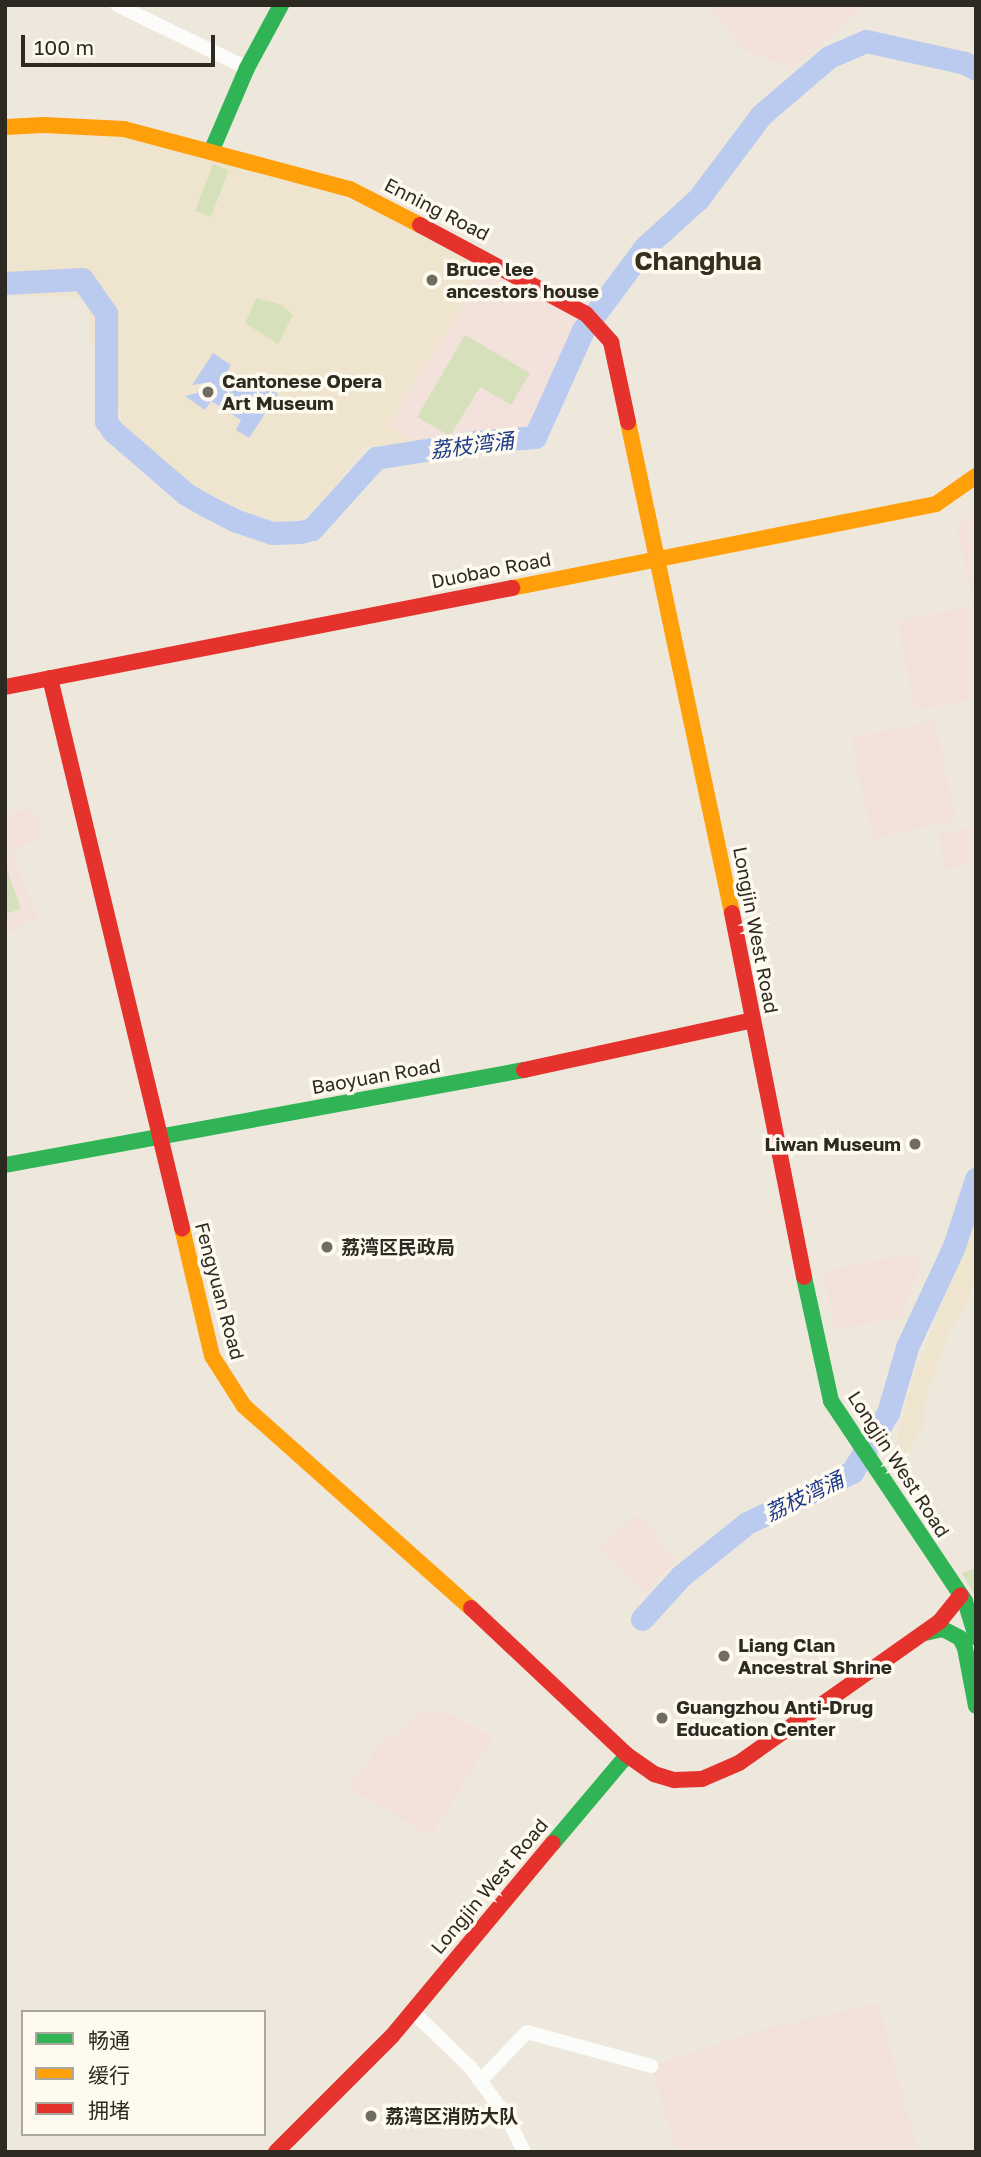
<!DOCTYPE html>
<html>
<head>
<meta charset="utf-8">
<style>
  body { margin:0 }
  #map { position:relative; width:981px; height:2157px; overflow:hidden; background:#eee8dc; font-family:"Golos Text","Noto Sans SC",sans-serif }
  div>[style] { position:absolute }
  .built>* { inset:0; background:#efe5ce }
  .education>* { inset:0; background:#f3e1db; transform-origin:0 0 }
  .green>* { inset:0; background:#d6e1bb; transform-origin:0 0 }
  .water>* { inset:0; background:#bbcbef }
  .river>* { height:23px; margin:-11.5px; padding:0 11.5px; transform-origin:11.5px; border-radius:11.5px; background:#bbcbef }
  .street>* { height:14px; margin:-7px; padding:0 7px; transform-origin:7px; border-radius:7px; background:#fcfcfa }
  .fast>* { height:16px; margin:-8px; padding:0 8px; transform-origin:8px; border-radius:8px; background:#30b455 }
  .slow>* { height:16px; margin:-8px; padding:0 8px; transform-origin:8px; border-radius:8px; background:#ff9f0a }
  .jam>* { height:16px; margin:-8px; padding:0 8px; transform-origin:8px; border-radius:8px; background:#e5322d }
  .dots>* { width:19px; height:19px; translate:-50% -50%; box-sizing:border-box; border:4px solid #fefaf0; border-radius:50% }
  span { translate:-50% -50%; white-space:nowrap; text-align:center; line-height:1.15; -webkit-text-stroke:7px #fefaf0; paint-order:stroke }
  .street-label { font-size:19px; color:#2d2a21 }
  .poi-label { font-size:19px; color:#2d2a21; font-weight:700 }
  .left { translate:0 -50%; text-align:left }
  .right { translate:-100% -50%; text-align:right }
  .water-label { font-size:21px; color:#1e3b8a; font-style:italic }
  .district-label { font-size:26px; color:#362f1b; font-weight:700 }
  .frame { position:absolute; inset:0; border:7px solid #2d2a21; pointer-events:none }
  .legend { position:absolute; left:21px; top:2010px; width:245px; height:126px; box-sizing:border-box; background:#fefaf0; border:2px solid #aaa79d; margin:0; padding:9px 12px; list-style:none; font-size:21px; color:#2d2a21 }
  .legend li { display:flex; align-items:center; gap:14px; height:35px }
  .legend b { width:35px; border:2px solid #aaa79d }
  .scale { position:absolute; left:21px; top:35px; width:194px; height:32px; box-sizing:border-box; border:4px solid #2d2a21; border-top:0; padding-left:9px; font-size:21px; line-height:24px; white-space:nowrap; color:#2d2a21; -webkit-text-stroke:5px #fefaf0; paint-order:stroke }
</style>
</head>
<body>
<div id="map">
  <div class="built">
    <div style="clip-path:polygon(113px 132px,323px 189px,367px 206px,487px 265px,390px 424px,417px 447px,366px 445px,325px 500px,300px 519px,271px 523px,198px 490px,123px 426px,115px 390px,117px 343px,90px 345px,89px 307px,83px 298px,5px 295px,5px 134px)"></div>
    <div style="clip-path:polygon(976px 1217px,976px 1272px,969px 1299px,945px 1341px,924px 1404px,924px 1426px,906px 1454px,898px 1443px,898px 1432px,915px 1372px)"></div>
  </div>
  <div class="education">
    <div style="clip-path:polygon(705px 5px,867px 5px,793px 68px,747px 52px)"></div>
    <div style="clip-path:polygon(487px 265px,581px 316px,531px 432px,417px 447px,390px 425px)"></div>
    <div style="clip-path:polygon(976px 510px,976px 699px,915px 710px,897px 620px,973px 606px,956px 525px)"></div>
    <div style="left:935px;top:720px;width:103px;height:86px;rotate:78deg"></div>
    <div style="clip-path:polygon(32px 808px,45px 835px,12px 852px,38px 917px,5px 936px,5px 816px)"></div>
    <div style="clip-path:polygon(976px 827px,976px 863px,945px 869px,938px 834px)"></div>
    <div style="clip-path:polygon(909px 1254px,924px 1259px,901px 1318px,834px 1329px,823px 1272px)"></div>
    <div style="clip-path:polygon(638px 1514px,676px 1560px,646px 1593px,600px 1547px)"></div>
    <div style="clip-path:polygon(424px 1712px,445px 1712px,493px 1737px,431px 1836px,347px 1787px,382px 1743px)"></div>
    <div style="clip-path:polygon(878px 2003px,918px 2152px,677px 2152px,651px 2066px,768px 2028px)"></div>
  </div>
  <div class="green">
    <div style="left:213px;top:164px;width:17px;height:50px;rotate:21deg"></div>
    <div style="clip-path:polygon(256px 298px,282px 305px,293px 315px,278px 344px,245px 323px)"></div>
    <div style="clip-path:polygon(465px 335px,530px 373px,511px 405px,480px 387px,450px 436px,417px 417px)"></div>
    <div style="clip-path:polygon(5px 864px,21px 909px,5px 914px)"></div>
    <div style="clip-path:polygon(976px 1568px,976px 1598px,962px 1573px)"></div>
  </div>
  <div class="water">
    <div style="clip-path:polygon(213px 353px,231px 365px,226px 374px,248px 388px,254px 379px,278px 394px,249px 438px,236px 430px,241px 420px,211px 401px,205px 410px,185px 396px,213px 389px,212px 382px,192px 385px)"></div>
  </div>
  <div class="river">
    <div style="left:5px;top:283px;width:77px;rotate:-3deg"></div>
    <div style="left:82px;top:279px;width:42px;rotate:54.8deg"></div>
    <div style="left:106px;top:313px;width:108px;rotate:90deg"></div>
    <div style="left:106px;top:421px;width:12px;rotate:55deg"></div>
    <div style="left:113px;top:431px;width:96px;rotate:40.8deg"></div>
    <div style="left:186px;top:494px;width:22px;rotate:30deg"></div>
    <div style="left:205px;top:505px;width:33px;rotate:27deg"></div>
    <div style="left:234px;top:520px;width:40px;rotate:18.9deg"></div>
    <div style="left:272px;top:533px;width:28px;rotate:-2deg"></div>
    <div style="left:300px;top:532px;width:12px;rotate:-14deg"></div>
    <div style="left:312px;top:529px;width:96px;rotate:-48deg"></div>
    <div style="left:376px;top:458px;width:100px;rotate:-9.2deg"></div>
    <div style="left:475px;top:442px;width:60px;rotate:-4.8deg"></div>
    <div style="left:535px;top:437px;width:117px;rotate:-65.8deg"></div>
    <div style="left:583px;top:330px;width:104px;rotate:-53.2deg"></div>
    <div style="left:645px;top:247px;width:72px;rotate:-42.2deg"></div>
    <div style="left:698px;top:199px;width:105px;rotate:-53.1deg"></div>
    <div style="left:761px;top:115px;width:89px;rotate:-40.5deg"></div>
    <div style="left:829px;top:57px;width:40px;rotate:-23.4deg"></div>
    <div style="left:866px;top:41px;width:101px;rotate:12.5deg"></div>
    <div style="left:965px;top:63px;width:13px;rotate:29deg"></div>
    <div style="left:642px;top:1619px;width:58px;rotate:-47.8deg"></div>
    <div style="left:681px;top:1576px;width:85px;rotate:-38.8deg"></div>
    <div style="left:747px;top:1523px;width:117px;rotate:-25.9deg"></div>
    <div style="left:852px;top:1472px;width:69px;rotate:-58.6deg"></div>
    <div style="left:888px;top:1413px;width:69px;rotate:-73.9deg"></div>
    <div style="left:907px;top:1347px;width:111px;rotate:-65deg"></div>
    <div style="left:954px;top:1246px;width:71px;rotate:-71.8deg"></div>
  </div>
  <div class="street">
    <div style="left:117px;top:5px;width:144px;rotate:25.9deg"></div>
    <div style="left:412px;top:2011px;width:81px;rotate:44deg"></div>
    <div style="left:470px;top:2067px;width:62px;rotate:53.5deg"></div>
    <div style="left:507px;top:2117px;width:39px;rotate:64deg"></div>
    <div style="left:480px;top:2081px;width:68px;rotate:-46.2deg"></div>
    <div style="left:527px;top:2032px;width:129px;rotate:15.3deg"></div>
  </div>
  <div class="fast">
    <div style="left:211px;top:152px;width:91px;rotate:-66.8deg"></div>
    <div style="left:247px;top:68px;width:72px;rotate:-61.6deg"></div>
    <div style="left:5px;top:1165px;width:528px;rotate:-10.37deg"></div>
    <div style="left:804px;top:1277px;width:127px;rotate:77.7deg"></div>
    <div style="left:831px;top:1401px;width:241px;rotate:56.2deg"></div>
    <div style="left:965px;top:1601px;width:38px;rotate:73deg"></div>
    <div style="left:925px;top:1633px;width:18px;rotate:-13deg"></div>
    <div style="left:943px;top:1629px;width:19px;rotate:28deg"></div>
    <div style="left:960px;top:1638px;width:11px;rotate:63deg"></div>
    <div style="left:965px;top:1648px;width:59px;rotate:79.3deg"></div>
    <div style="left:553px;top:1843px;width:115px;rotate:-49.9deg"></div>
  </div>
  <div class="slow">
    <div style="left:5px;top:127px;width:39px;rotate:-3deg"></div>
    <div style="left:44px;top:125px;width:80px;rotate:2.9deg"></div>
    <div style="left:124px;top:129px;width:234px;rotate:14.9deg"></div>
    <div style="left:350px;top:189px;width:79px;rotate:27.2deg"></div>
    <div style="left:628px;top:422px;width:502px;rotate:78.04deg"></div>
    <div style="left:512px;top:588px;width:432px;rotate:-11.2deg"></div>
    <div style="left:936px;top:504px;width:49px;rotate:-35deg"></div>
    <div style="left:182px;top:1228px;width:131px;rotate:76.8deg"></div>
    <div style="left:212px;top:1356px;width:59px;rotate:57.4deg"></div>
    <div style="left:244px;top:1406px;width:304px;rotate:41.7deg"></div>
  </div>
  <div class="jam">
    <div style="left:420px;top:225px;width:188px;rotate:28.2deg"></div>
    <div style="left:586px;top:314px;width:38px;rotate:48deg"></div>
    <div style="left:611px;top:342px;width:82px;rotate:78deg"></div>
    <div style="left:50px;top:678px;width:566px;rotate:76.5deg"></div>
    <div style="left:5px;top:687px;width:517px;rotate:-11.05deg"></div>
    <div style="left:732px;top:913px;width:371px;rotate:78.8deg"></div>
    <div style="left:524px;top:1070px;width:234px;rotate:-12.3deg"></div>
    <div style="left:471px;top:1608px;width:214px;rotate:43.3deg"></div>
    <div style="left:627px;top:1755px;width:33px;rotate:35deg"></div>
    <div style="left:654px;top:1774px;width:21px;rotate:17deg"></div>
    <div style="left:674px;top:1780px;width:28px;rotate:-2deg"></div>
    <div style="left:702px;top:1779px;width:40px;rotate:-23.4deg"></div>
    <div style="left:739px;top:1763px;width:246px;rotate:-35.2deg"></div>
    <div style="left:940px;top:1621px;width:33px;rotate:-51deg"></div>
    <div style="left:276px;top:2152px;width:164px;rotate:-45deg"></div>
    <div style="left:392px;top:2036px;width:251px;rotate:-50.2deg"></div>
  </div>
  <div class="dots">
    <div style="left:432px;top:280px;background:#716c62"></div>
    <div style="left:208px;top:392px;background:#716c62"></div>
    <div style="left:915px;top:1144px;background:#716c62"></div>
    <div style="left:327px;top:1247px;background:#716c62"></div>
    <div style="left:724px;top:1656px;background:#716c62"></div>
    <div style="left:662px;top:1718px;background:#716c62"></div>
    <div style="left:371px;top:2116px;background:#716c62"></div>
  </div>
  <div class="street-label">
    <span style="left:437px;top:209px;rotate:27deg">Enning Road</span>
    <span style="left:491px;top:570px;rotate:-11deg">Duobao Road</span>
    <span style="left:756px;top:930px;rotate:79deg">Longjin West Road</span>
    <span style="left:376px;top:1076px;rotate:-10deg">Baoyuan Road</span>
    <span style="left:220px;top:1291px;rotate:75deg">Fengyuan Road</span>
    <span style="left:899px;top:1464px;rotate:57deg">Longjin West Road</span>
    <span style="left:489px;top:1886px;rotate:-50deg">Longjin West Road</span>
  </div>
  <div class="poi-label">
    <span class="left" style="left:446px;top:280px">Bruce lee<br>ancestors house</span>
    <span class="left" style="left:222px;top:392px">Cantonese Opera<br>Art Museum</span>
    <span class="right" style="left:901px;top:1144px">Liwan Museum</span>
    <span class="left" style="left:341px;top:1247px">荔湾区民政局</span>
    <span class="left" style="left:738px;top:1656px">Liang Clan<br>Ancestral Shrine</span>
    <span class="left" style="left:676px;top:1718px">Guangzhou Anti-Drug<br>Education Center</span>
    <span class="left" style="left:385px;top:2116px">荔湾区消防大队</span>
  </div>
  <div class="water-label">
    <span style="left:472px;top:445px;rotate:-7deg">荔枝湾涌</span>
    <span style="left:804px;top:1496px;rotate:-26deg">荔枝湾涌</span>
  </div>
  <div class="district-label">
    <span style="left:698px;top:261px">Changhua</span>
  </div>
  <div class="frame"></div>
  <ul class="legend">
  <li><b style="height:9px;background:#30b455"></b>畅通</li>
  <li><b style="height:9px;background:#ff9f0a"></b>缓行</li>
  <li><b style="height:9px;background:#e5322d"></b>拥堵</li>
  </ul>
  <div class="scale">100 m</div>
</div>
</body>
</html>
